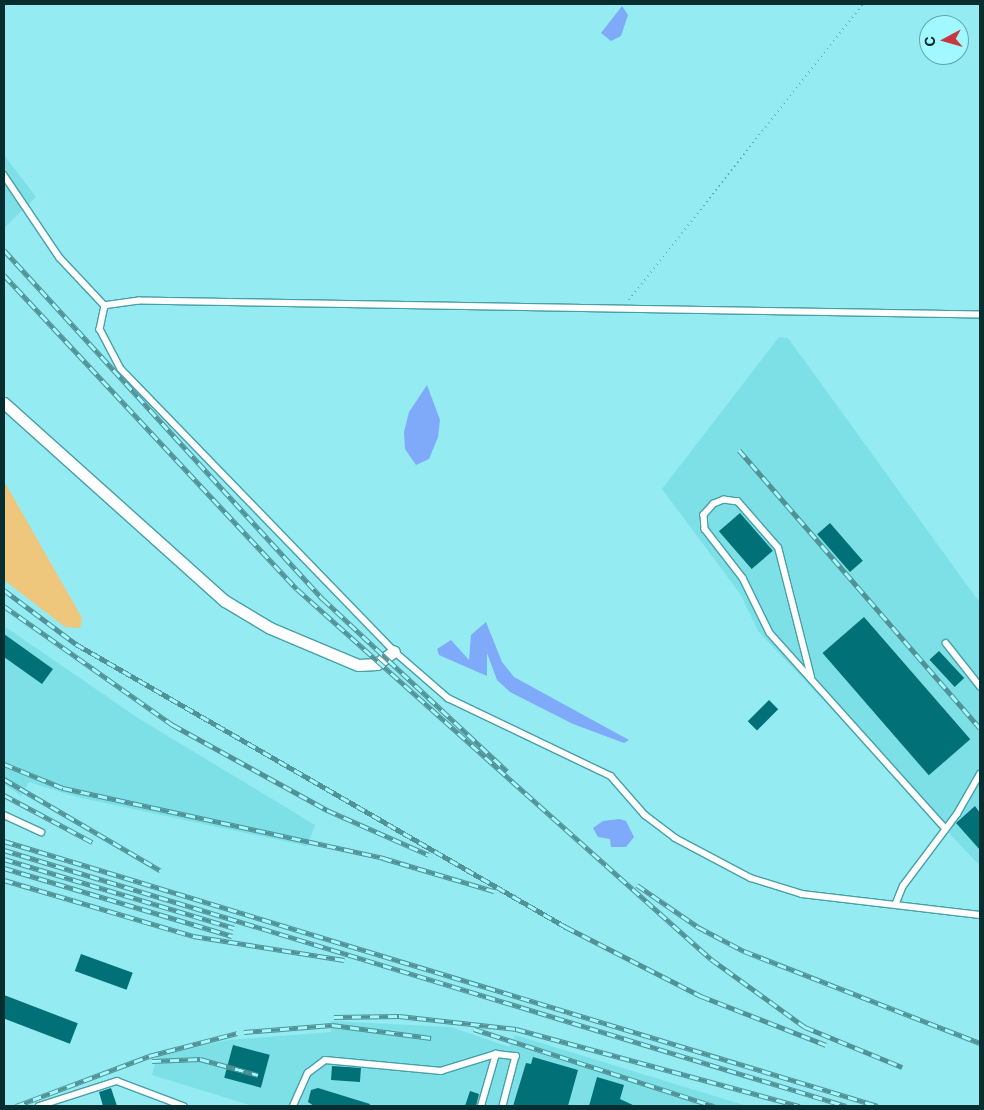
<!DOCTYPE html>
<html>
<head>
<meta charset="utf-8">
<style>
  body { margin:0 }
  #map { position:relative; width:984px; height:1110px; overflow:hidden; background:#94ebf2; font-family:Inter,sans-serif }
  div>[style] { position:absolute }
  .built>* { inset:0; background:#7ee0e7 }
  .green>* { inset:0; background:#eec67c }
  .water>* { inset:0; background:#7eaaf9 }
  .building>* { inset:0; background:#017077; transform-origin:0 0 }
  .path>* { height:2px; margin-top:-1px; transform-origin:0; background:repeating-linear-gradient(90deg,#62a7ad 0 1px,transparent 0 5px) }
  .roads { filter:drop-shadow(1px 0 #48a0a7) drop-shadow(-1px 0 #48a0a7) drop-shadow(0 1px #48a0a7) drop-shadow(0 -1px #48a0a7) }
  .lane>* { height:5.5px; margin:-2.75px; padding:0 2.75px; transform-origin:2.75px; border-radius:2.75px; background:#fff }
  .street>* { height:11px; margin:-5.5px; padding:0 5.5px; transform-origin:5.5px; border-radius:5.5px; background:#fff }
  .rail>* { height:5px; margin-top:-2.5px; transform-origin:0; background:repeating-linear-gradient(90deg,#a1f8ff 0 9px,#519297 0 18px); box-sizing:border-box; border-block:1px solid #519297 }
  span { translate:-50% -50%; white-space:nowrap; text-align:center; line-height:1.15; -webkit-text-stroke:5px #a1f8ff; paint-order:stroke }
  .frame { position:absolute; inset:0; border:5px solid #062d30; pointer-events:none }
  .north { position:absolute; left:919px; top:15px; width:50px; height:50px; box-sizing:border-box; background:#a1f8ff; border:1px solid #63a7ac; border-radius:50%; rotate:264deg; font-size:14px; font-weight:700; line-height:20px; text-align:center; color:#062d30 }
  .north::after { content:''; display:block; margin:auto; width:18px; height:22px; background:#c63740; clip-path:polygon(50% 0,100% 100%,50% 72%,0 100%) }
</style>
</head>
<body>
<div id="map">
  <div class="built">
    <div style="clip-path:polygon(4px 155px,36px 197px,4px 228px)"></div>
    <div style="clip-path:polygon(779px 337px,788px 338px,980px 603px,980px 866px,758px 631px,741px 595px,662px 489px)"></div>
    <div style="clip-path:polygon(4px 626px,138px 718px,315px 825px,307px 846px,77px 797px,29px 782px,21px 796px,4px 784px)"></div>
    <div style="clip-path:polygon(331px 1021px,451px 1027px,509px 1047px,515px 1035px,747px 1106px,253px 1106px,152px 1075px,157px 1056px,228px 1040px,331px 1032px)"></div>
  </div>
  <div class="green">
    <div style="clip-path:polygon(4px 481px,82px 618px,80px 628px,65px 627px,4px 580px)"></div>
  </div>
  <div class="water">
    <div style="clip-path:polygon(622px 6px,628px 15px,621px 36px,611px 41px,601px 33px)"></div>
    <div style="clip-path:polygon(427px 385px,440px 420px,438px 437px,429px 459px,416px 465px,405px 449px,404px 432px,409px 412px)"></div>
    <div style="clip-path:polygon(486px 622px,502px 662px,514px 677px,629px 740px,624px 743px,573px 724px,510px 692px,497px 680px,487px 653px,487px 676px,439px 655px,437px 649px,451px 640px,469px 660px,471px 635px)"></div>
    <div style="clip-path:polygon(619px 819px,626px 821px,634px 837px,626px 847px,611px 847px,610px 839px,598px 837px,593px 828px,603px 821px)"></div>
  </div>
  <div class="building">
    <div style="left:740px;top:513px;width:50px;height:28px;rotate:49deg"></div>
    <div style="left:830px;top:523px;width:50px;height:17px;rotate:49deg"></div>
    <div style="left:864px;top:617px;width:162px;height:55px;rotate:49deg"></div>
    <div style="clip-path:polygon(4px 634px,53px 669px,42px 684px,4px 657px)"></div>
    <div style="left:939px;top:651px;width:37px;height:13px;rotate:47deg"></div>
    <div style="left:769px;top:700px;width:13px;height:30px;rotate:45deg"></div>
    <div style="clip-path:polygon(975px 806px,980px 813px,980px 850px,956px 823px)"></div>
    <div style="left:81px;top:954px;width:55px;height:18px;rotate:20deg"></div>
    <div style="left:4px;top:995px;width:79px;height:22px;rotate:21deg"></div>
    <div style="left:233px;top:1045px;width:38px;height:34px;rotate:15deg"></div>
    <div style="clip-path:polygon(533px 1057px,578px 1070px,568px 1106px,513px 1106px,526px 1063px,531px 1064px)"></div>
    <div style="left:332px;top:1066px;width:29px;height:14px;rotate:4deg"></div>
    <div style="clip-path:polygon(597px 1077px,624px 1085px,620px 1099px,635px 1106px,589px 1106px)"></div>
    <div style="clip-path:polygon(111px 1088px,117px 1106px,103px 1106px,99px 1092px)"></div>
    <div style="clip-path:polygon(318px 1088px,370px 1104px,369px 1106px,314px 1106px,308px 1102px,311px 1090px)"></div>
    <div style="clip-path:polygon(470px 1091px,479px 1094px,476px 1106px,465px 1106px)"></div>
  </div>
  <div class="path">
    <div style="left:629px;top:300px;width:377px;rotate:-51.7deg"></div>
  </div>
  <div class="roads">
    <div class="lane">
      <div style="left:4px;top:175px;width:100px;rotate:56deg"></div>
      <div style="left:60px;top:258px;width:66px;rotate:46.8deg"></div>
      <div style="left:980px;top:315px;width:841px;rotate:-179.05deg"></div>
      <div style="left:139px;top:301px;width:34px;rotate:172deg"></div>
      <div style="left:105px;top:306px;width:24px;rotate:102deg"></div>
      <div style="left:100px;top:329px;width:45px;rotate:62.3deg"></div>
      <div style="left:121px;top:369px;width:392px;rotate:45.9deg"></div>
      <div style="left:394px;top:651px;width:72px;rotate:41deg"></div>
      <div style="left:448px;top:698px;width:181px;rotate:25.6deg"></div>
      <div style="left:611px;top:776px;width:52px;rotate:48.9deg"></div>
      <div style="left:645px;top:815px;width:38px;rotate:37deg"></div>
      <div style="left:675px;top:838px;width:86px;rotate:27.8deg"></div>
      <div style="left:751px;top:878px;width:53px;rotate:17.4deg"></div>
      <div style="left:802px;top:894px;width:179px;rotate:6.7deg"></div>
      <div style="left:946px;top:643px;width:55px;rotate:51.7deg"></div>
      <div style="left:811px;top:677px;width:133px;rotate:-104.3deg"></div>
      <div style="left:778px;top:548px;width:61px;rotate:-131deg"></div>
      <div style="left:738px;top:502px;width:14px;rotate:-172deg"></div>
      <div style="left:724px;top:500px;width:11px;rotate:158deg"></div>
      <div style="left:714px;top:504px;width:15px;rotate:132deg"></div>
      <div style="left:704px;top:515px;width:14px;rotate:86deg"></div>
      <div style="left:705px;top:529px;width:62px;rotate:52.2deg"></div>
      <div style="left:743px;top:578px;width:61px;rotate:63.9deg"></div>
      <div style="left:770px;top:633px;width:263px;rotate:48.1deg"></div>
      <div style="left:4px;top:815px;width:41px;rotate:24.7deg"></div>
      <div style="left:896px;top:903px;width:18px;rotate:-68deg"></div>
      <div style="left:903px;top:886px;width:90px;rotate:-53.1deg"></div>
      <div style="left:957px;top:814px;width:46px;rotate:-60.1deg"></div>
      <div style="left:39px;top:1106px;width:82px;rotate:-17.8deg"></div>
      <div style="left:117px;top:1081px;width:71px;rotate:20.7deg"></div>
      <div style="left:293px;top:1106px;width:36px;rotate:-66deg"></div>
      <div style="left:308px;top:1073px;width:21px;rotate:-37deg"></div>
      <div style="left:325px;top:1060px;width:117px;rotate:5.4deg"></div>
      <div style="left:441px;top:1071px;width:58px;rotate:-17.2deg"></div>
      <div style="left:496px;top:1054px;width:20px;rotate:6deg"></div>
      <div style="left:516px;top:1056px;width:52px;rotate:104.6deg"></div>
      <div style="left:481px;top:1106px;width:54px;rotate:-73.9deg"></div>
    </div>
    <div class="street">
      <div style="left:4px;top:403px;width:297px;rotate:41.9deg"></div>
      <div style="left:225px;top:601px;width:52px;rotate:31deg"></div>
      <div style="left:270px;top:628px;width:95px;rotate:22.8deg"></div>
      <div style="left:358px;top:665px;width:19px;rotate:-3deg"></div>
      <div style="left:377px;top:664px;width:21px;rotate:-37deg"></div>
    </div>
  </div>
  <div class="rail">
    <div style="left:4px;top:250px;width:473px;rotate:47.6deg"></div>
    <div style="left:323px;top:599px;width:252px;rotate:43.1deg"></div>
    <div style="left:4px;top:275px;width:429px;rotate:47deg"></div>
    <div style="left:297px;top:589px;width:555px;rotate:41.79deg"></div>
    <div style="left:711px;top:959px;width:116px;rotate:35.9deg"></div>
    <div style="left:805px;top:1027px;width:105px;rotate:22.4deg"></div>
    <div style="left:739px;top:450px;width:368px;rotate:49.1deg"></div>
    <div style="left:4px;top:590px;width:90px;rotate:36.9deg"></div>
    <div style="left:76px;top:644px;width:566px;rotate:30.01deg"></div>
    <div style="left:566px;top:927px;width:152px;rotate:27.1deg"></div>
    <div style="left:701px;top:996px;width:134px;rotate:21.4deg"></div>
    <div style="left:4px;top:606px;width:207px;rotate:35.2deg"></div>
    <div style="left:173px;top:725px;width:176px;rotate:28.9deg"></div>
    <div style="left:327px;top:810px;width:111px;rotate:23.8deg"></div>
    <div style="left:4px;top:764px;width:64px;rotate:22.1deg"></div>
    <div style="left:63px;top:788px;width:328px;rotate:12.3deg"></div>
    <div style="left:383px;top:858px;width:116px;rotate:16.6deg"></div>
    <div style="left:4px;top:779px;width:181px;rotate:30.3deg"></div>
    <div style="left:4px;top:795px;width:100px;rotate:28.1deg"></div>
    <div style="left:4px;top:841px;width:913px;rotate:16.87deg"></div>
    <div style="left:4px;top:850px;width:880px;rotate:16.91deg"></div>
    <div style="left:4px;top:859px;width:240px;rotate:16.7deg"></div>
    <div style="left:4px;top:868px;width:238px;rotate:16.6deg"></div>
    <div style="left:4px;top:880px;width:197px;rotate:16.5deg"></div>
    <div style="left:193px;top:936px;width:153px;rotate:9deg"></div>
    <div style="left:637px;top:885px;width:74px;rotate:34.5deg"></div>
    <div style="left:698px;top:927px;width:52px;rotate:27.6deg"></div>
    <div style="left:744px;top:951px;width:253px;rotate:21.3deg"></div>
    <div style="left:334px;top:1017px;width:65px;rotate:-0.9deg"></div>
    <div style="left:399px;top:1016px;width:118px;rotate:6.3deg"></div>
    <div style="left:516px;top:1029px;width:294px;rotate:15.2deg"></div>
    <div style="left:474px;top:1029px;width:252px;rotate:17.8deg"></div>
    <div style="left:244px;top:1032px;width:88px;rotate:-4.5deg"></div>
    <div style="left:332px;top:1025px;width:100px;rotate:7.5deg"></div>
    <div style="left:152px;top:1061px;width:48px;rotate:-2.4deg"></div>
    <div style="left:200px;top:1059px;width:60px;rotate:15.4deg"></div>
    <div style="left:16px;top:1106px;width:142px;rotate:-20.6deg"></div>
    <div style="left:149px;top:1056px;width:91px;rotate:-14.6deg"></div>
  </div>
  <div class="frame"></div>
  <div class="north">С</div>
</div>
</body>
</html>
